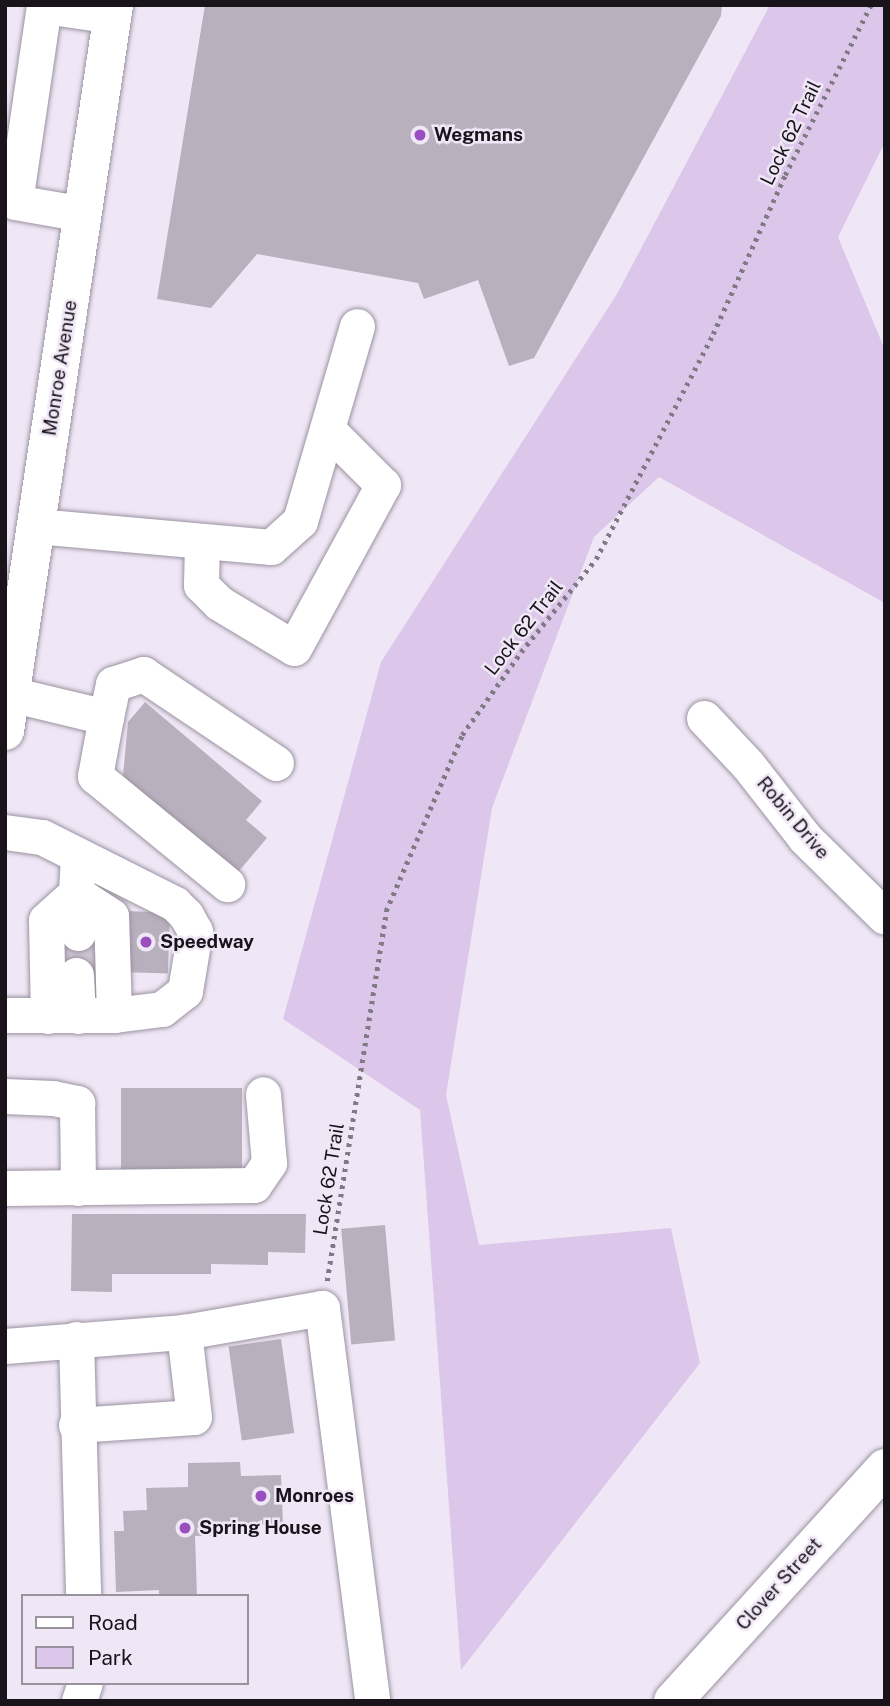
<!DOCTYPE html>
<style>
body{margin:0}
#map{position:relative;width:890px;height:1706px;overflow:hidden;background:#f0e7f6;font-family:"Public Sans",sans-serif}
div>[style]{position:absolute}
.green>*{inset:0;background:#dcc6ea}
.building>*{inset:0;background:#b9b0be;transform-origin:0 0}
.minor-tunnel>*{height:35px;margin-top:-17.5px;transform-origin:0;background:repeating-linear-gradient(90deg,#d0c7d5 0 35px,transparent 0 53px)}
.path>*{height:4.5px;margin-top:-2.25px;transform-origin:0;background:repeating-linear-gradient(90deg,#807a84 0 3.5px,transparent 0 8.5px)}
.roads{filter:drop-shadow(0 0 2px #9b93a1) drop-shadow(0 0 2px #9b93a1)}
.minor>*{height:35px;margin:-17.5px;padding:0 17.5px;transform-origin:17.5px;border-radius:17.5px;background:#fff}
.major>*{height:38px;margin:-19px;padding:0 19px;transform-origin:19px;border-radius:19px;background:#fff}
.dots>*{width:19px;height:19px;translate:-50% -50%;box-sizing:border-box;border:4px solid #f0e7f6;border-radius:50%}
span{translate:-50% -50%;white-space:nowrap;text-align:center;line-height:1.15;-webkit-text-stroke:5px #f0e7f6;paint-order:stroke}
.street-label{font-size:19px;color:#18141a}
.poi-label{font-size:19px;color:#18141a;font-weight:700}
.left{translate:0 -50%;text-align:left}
.frame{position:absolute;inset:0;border:7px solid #18141a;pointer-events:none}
.legend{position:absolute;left:21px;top:1594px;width:228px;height:91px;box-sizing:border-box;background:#f0e7f6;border:2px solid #9a939e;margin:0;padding:9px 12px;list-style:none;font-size:21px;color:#18141a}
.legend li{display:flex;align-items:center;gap:14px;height:35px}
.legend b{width:35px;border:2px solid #9a939e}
</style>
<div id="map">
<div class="green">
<i style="clip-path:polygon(770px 5px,885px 5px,885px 142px,838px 237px,885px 350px,885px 603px,659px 477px,594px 537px,492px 808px,446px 1095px,479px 1245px,671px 1228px,700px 1363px,461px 1670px,420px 1110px,283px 1019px,381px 662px,617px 294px)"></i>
</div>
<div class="building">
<i style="clip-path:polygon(205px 5px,722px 5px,721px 16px,534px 358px,509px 366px,478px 280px,424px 299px,418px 283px,257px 254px,211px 308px,157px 299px)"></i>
<i style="clip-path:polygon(145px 702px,262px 801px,246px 820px,267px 838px,238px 872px,123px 776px,128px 722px)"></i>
<i style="left:124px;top:911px;width:46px;height:61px;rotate:2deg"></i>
<i style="left:53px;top:933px;width:54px;height:42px;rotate:1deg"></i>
<i style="left:121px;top:1088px;width:121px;height:85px"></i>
<i style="clip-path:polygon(72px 1214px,306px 1214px,305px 1253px,268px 1252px,268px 1265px,211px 1264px,211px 1274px,112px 1274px,112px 1292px,71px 1291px)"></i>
<i style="left:385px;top:1225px;width:116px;height:44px;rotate:85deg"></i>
<i style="left:281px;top:1339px;width:95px;height:53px;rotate:82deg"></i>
<i style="clip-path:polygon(240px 1462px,241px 1476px,281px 1475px,283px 1524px,247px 1525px,247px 1535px,195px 1536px,197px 1596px,159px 1596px,159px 1590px,116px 1592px,114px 1531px,124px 1531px,123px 1511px,147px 1510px,146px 1488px,188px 1487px,188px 1463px)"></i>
</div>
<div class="minor-tunnel">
<i style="left:76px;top:975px;width:42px;rotate:-87.3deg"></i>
</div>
<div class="path">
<i style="left:327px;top:1281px;width:375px;rotate:-80.9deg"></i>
<i style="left:386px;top:911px;width:192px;rotate:-66.6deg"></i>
<i style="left:462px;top:735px;width:102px;rotate:-54.6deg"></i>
<i style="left:521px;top:652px;width:119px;rotate:-51.1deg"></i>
<i style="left:596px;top:559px;width:254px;rotate:-62.5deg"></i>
<i style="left:713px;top:334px;width:175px;rotate:-65.6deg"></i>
<i style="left:785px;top:175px;width:191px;rotate:-63.2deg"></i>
</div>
<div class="roads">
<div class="minor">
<i style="left:83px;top:214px;width:69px;rotate:-170deg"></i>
<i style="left:15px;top:202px;width:198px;rotate:-81.6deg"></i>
<i style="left:44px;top:6px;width:70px;rotate:8.2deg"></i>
<i style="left:36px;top:526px;width:236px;rotate:5.1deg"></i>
<i style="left:271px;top:547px;width:39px;rotate:-42deg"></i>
<i style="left:300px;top:521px;width:203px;rotate:-73.7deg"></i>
<i style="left:202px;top:543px;width:42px;rotate:91.4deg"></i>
<i style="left:201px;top:585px;width:25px;rotate:45deg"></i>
<i style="left:219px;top:603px;width:87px;rotate:31deg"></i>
<i style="left:294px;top:648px;width:186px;rotate:-61.4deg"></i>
<i style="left:383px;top:485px;width:79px;rotate:-135deg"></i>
<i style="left:10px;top:694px;width:99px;rotate:13.5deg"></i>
<i style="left:106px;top:717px;width:60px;rotate:100.6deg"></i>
<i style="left:95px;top:776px;width:171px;rotate:39.3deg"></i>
<i style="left:106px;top:717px;width:34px;rotate:-78deg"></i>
<i style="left:113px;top:684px;width:32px;rotate:-18deg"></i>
<i style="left:143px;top:674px;width:160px;rotate:33.8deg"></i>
<i style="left:704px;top:718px;width:64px;rotate:46.9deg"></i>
<i style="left:748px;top:765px;width:93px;rotate:52deg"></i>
<i style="left:805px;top:838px;width:112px;rotate:44.6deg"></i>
<i style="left:5px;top:832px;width:37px;rotate:8deg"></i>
<i style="left:42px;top:837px;width:149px;rotate:26.7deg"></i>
<i style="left:175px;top:904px;width:16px;rotate:45deg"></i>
<i style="left:186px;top:915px;width:18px;rotate:61deg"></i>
<i style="left:195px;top:931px;width:61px;rotate:99.5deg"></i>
<i style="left:185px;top:991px;width:29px;rotate:142deg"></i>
<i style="left:162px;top:1009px;width:48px;rotate:172.9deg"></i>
<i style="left:76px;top:975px;width:41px;rotate:87.2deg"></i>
<i style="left:5px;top:1015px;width:109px"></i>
<i style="left:114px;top:1015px;width:99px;rotate:-91.7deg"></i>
<i style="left:111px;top:916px;width:42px;rotate:-146.7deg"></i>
<i style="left:76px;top:893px;width:36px;rotate:-87deg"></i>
<i style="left:48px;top:1016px;width:96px;rotate:-91.2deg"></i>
<i style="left:46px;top:920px;width:40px;rotate:-42deg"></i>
<i style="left:76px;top:893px;width:40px;rotate:87.1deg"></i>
<i style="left:5px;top:1096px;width:48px;rotate:2.4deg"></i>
<i style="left:53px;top:1098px;width:25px;rotate:12deg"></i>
<i style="left:77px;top:1103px;width:85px;rotate:89.3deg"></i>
<i style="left:5px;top:1188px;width:249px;rotate:-0.7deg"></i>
<i style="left:254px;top:1185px;width:27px;rotate:-56deg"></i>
<i style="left:269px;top:1163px;width:69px;rotate:-95deg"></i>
<i style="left:76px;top:1339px;width:257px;rotate:88.4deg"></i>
<i style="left:5px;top:1346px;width:180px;rotate:-4.5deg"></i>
<i style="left:184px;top:1332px;width:140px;rotate:-9.9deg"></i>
<i style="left:322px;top:1308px;width:396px;rotate:82.7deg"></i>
<i style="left:76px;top:1425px;width:118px;rotate:-3.9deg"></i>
<i style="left:194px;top:1417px;width:86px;rotate:-96.7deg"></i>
<i style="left:79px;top:1701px;width:19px;rotate:-72deg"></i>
</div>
<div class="major">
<i style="left:5px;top:731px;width:734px;rotate:-81.46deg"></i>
<i style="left:673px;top:1701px;width:315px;rotate:-47.7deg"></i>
</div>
</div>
<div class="dots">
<i style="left:420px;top:135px;background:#9a4fc1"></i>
<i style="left:146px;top:942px;background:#9a4fc1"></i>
<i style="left:261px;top:1496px;background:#9a4fc1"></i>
<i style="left:185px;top:1528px;background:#9a4fc1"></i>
</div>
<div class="street-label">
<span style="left:791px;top:133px;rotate:-64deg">Lock 62 Trail</span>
<span style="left:60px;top:368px;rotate:-81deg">Monroe Avenue</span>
<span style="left:524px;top:628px;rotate:-52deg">Lock 62 Trail</span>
<span style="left:793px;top:818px;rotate:50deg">Robin Drive</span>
<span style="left:329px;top:1179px;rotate:-81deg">Lock 62 Trail</span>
<span style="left:779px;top:1584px;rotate:-48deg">Clover Street</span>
</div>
<div class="poi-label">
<span class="left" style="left:434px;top:135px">Wegmans</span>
<span class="left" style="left:160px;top:942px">Speedway</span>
<span class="left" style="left:275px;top:1496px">Monroes</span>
<span class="left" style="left:199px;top:1528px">Spring House</span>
</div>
<div class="frame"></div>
<ul class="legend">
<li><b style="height:9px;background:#fff"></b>Road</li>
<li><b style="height:19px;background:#dcc6ea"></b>Park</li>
</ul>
</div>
